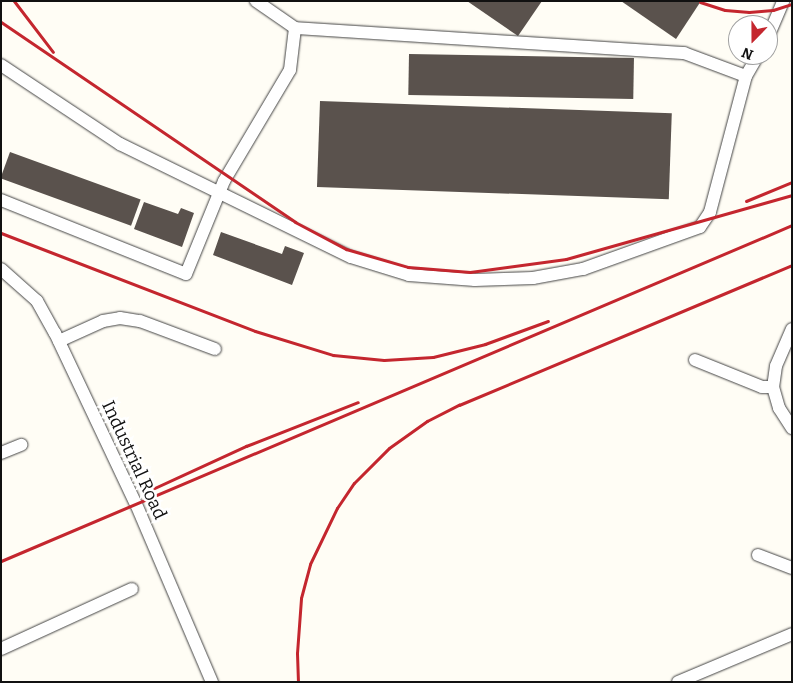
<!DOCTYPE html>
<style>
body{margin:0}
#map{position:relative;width:793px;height:683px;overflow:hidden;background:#fffdf5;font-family:Bitter,serif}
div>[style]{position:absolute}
.building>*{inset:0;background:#5a524d;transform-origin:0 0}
.roads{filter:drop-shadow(0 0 1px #444) drop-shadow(0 0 1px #444)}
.minor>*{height:12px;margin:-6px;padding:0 6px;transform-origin:6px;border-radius:6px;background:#fff}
.rail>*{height:3px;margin:-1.5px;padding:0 1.5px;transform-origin:1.5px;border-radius:1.5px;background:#c4262e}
span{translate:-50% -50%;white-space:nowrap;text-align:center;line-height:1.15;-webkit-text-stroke:5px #fff;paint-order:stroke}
.street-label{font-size:18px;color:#111}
.frame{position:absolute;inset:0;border:2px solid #111;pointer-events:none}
.north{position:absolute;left:728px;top:15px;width:50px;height:50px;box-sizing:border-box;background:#fff;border:1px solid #a0a0a0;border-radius:50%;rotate:202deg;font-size:14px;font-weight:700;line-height:20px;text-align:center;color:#111}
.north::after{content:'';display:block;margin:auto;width:18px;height:22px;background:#c4262e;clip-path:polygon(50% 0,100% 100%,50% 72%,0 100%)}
</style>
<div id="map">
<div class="building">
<i style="clip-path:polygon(467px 1px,542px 1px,518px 36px)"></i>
<i style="clip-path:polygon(621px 1px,701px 1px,676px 39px)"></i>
<i style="left:409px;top:54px;width:225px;height:41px;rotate:1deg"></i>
<i style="left:320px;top:101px;width:352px;height:86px;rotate:2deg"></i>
<i style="left:10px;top:152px;width:139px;height:28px;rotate:20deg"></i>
<i style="clip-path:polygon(144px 202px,178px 214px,181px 208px,194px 213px,182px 247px,134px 229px)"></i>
<i style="clip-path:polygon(221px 232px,282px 254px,285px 246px,304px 253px,292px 285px,213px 255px)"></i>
</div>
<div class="roads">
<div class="minor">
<i style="left:256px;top:1px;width:47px;rotate:34.7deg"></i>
<i style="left:295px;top:28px;width:390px;rotate:3.7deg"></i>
<i style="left:684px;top:53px;width:66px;rotate:20.4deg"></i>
<i style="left:768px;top:37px;width:39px;rotate:-67deg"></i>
<i style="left:1px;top:65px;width:143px;rotate:33.6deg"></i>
<i style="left:120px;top:144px;width:257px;rotate:26.1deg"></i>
<i style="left:351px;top:257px;width:61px;rotate:17.2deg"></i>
<i style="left:409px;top:275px;width:66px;rotate:4.3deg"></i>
<i style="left:475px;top:280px;width:58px;rotate:-2deg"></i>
<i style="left:533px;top:278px;width:51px;rotate:-10.2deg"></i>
<i style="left:583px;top:269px;width:124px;rotate:-19.7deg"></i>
<i style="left:700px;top:227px;width:18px;rotate:-56deg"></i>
<i style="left:710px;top:212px;width:141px;rotate:-75.2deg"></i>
<i style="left:746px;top:76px;width:24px;rotate:-60deg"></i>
<i style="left:1px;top:200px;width:199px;rotate:21.8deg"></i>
<i style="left:186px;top:274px;width:100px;rotate:-67.8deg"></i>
<i style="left:224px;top:181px;width:129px;rotate:-59.3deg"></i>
<i style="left:290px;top:70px;width:42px;rotate:-83.2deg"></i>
<i style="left:1px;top:269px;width:48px;rotate:41.6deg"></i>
<i style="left:37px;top:301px;width:37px;rotate:61deg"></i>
<i style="left:55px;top:333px;width:189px;rotate:64.7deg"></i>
<i style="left:136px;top:504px;width:194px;rotate:66.9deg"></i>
<i style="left:792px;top:329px;width:40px;rotate:113.4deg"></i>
<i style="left:776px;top:366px;width:21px;rotate:98deg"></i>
<i style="left:773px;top:387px;width:22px;rotate:74deg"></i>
<i style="left:779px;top:408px;width:24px;rotate:57deg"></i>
<i style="left:59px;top:341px;width:48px;rotate:-24.4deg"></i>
<i style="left:103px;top:321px;width:17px;rotate:-10deg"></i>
<i style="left:120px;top:318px;width:20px;rotate:9deg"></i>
<i style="left:140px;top:321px;width:80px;rotate:20.5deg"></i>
<i style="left:695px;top:360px;width:72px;rotate:21.9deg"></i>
<i style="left:762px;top:387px;width:11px"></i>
<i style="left:1px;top:453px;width:22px;rotate:-22deg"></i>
<i style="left:758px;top:555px;width:36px;rotate:21deg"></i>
<i style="left:1px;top:649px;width:144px;rotate:-24.6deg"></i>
<i style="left:678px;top:682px;width:124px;rotate:-22.8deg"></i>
</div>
</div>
<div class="rail">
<i style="left:14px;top:1px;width:64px;rotate:52.6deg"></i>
<i style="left:700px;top:2px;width:26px;rotate:18deg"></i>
<i style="left:725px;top:10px;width:24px;rotate:5deg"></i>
<i style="left:749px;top:12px;width:24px;rotate:-5deg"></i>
<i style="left:773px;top:10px;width:20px;rotate:-18deg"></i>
<i style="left:1px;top:22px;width:356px;rotate:34.2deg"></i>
<i style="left:295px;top:222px;width:58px;rotate:27.9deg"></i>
<i style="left:346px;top:249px;width:65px;rotate:16.2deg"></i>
<i style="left:408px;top:267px;width:62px;rotate:4.6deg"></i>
<i style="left:470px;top:272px;width:97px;rotate:-7.7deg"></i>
<i style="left:566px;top:259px;width:235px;rotate:-15.8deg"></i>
<i style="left:746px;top:201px;width:50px;rotate:-22.4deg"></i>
<i style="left:1px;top:233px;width:272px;rotate:21.1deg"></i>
<i style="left:255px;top:331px;width:82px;rotate:17.1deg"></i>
<i style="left:333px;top:355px;width:51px;rotate:5.6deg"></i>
<i style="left:384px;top:360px;width:49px;rotate:-3.5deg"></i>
<i style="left:433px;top:357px;width:54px;rotate:-14deg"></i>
<i style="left:485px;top:344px;width:67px;rotate:-20.1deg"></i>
<i style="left:148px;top:491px;width:108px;rotate:-24.7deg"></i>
<i style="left:246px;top:446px;width:120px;rotate:-21.4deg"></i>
<i style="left:1px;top:561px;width:859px;rotate:-23.01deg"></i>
<i style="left:298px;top:682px;width:29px;rotate:-92deg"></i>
<i style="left:297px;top:653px;width:55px;rotate:-85.8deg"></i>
<i style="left:301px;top:598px;width:35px;rotate:-75deg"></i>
<i style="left:310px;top:564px;width:62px;rotate:-64.3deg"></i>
<i style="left:337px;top:508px;width:30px;rotate:-56deg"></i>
<i style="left:354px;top:483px;width:49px;rotate:-45deg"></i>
<i style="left:389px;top:448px;width:47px;rotate:-35.4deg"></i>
<i style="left:427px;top:421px;width:36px;rotate:-27deg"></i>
<i style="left:459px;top:405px;width:361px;rotate:-22.8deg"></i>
</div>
<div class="street-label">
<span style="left:134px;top:460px;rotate:65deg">Industrial Road</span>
</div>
<div class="frame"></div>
<div class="north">N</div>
</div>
